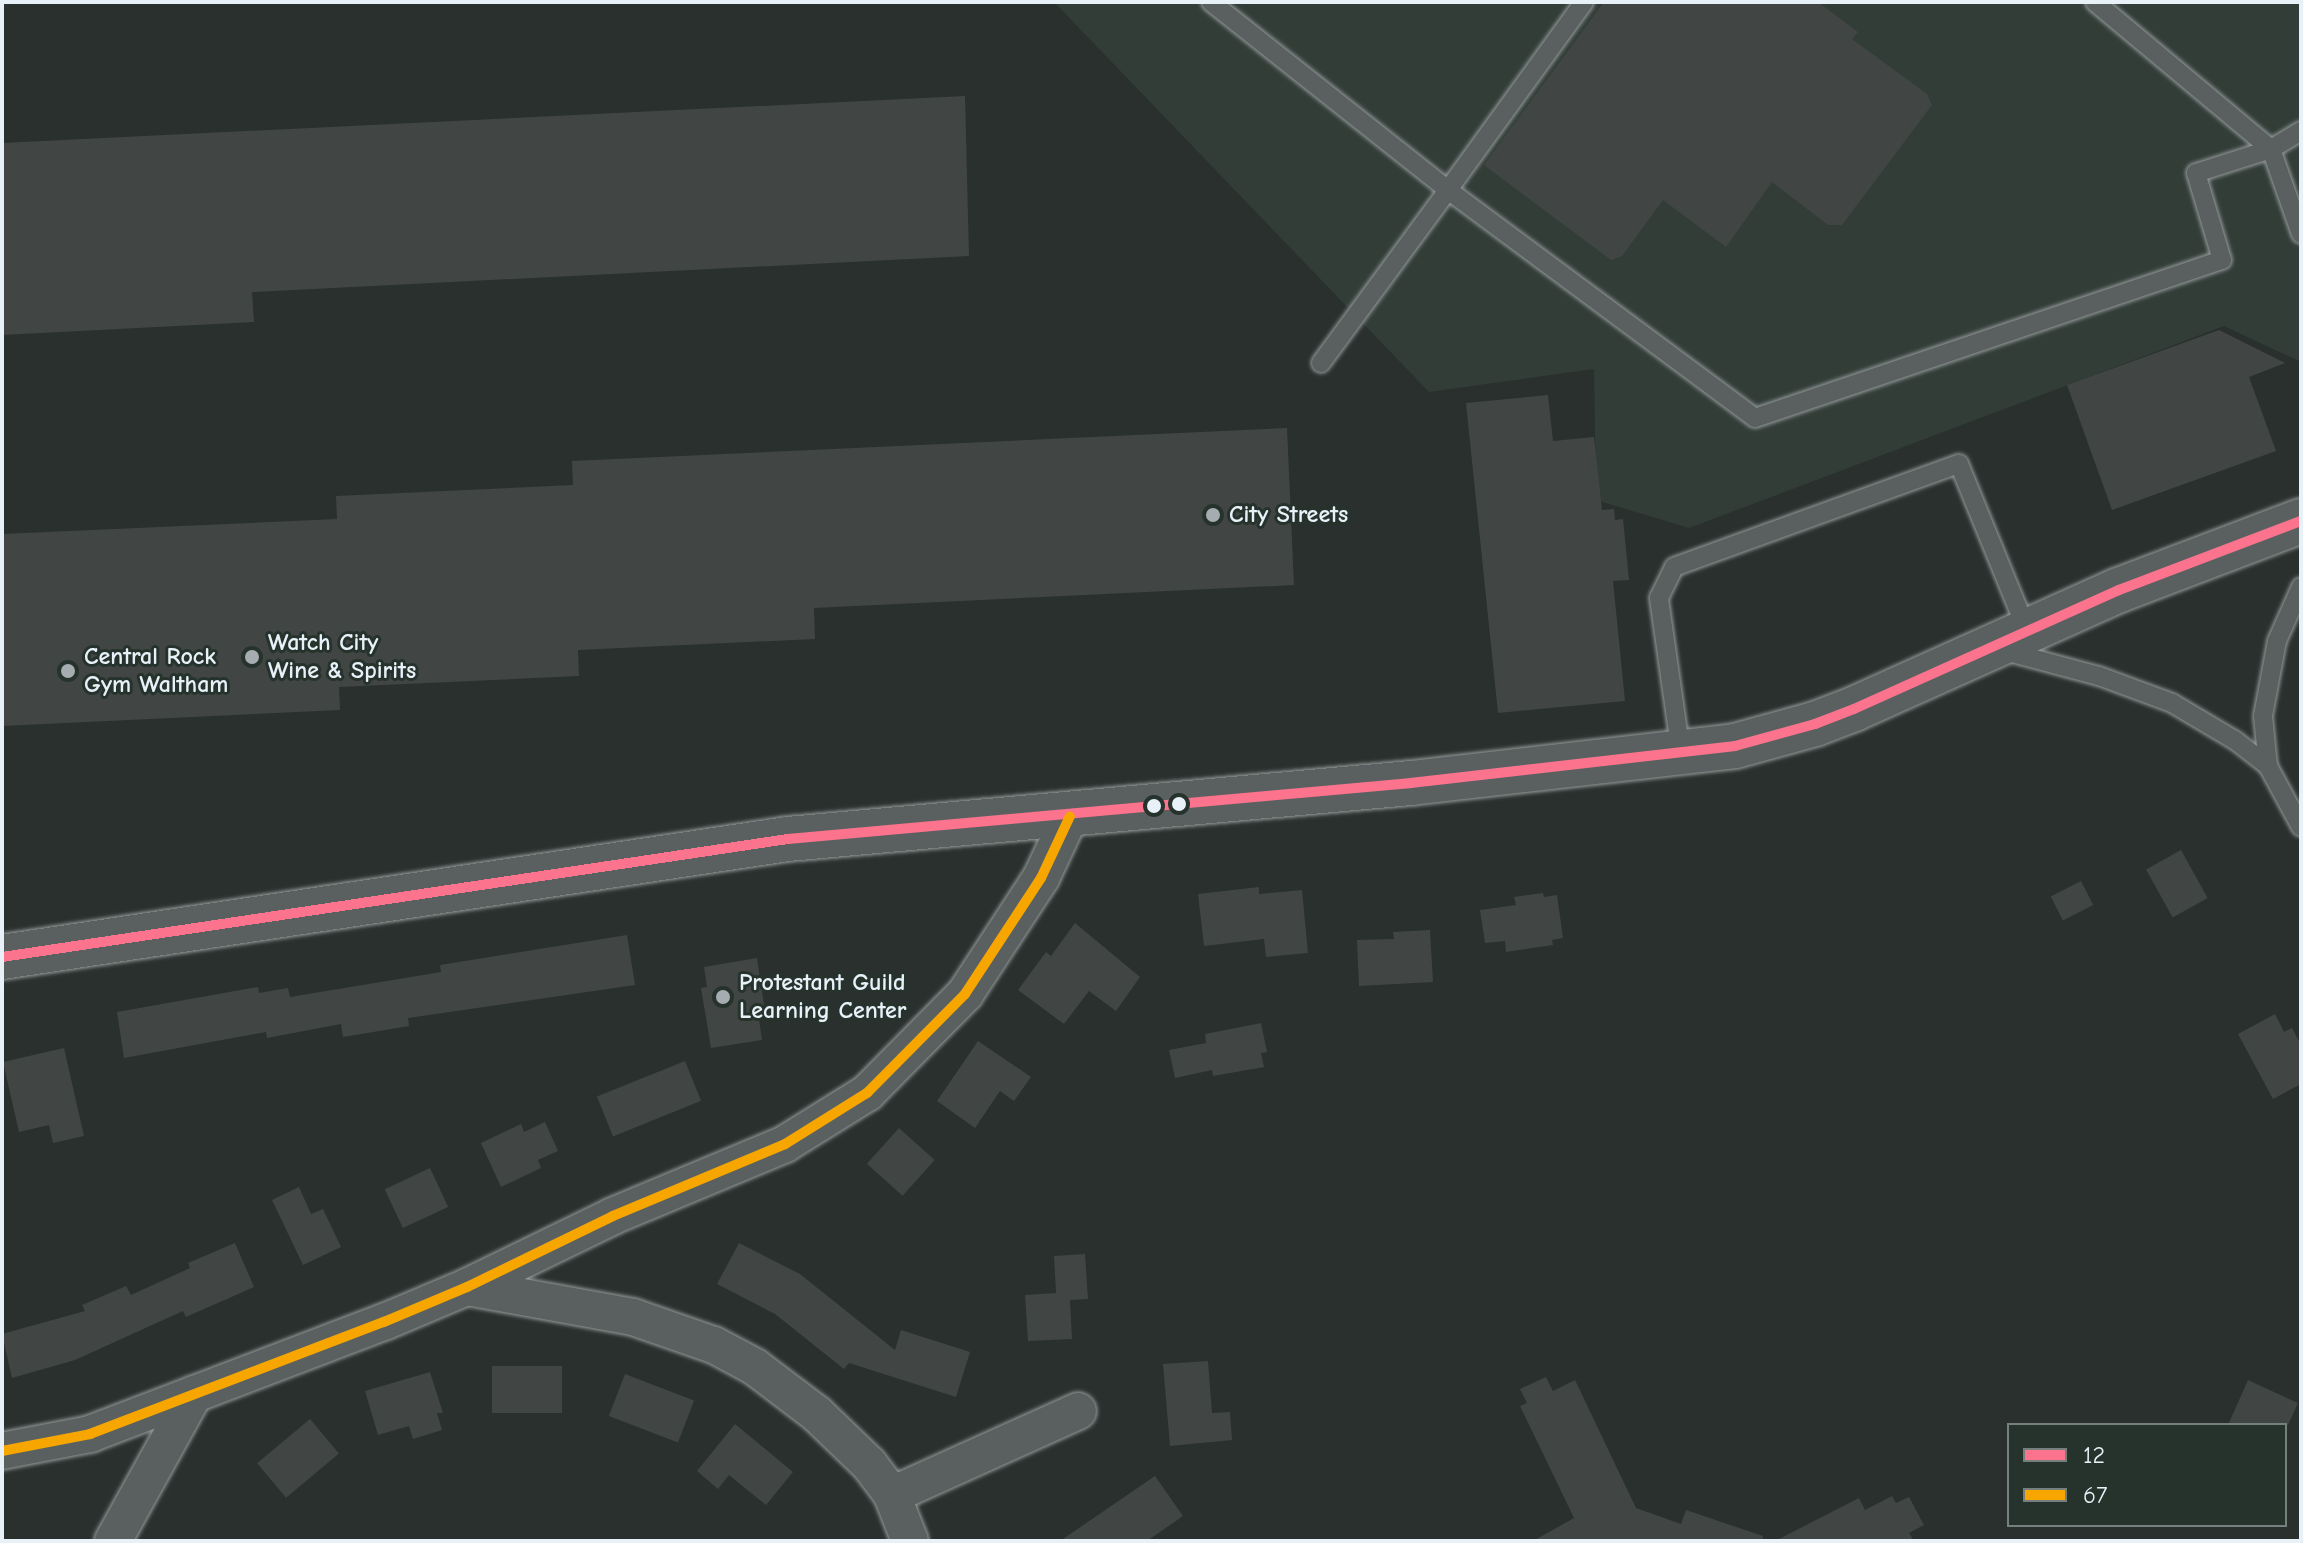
<!DOCTYPE html>
<style>
body{margin:0}
#map{position:relative;width:2303px;height:1543px;overflow:hidden;background:#29302d;font-family:"Comic Neue",sans-serif}
div>[style]{position:absolute}
.built>*{inset:0;background:#323d38}
.building>*{inset:0;background:#414644;transform-origin:0 0}
.roads{filter:drop-shadow(0 0 2px #959a9a) drop-shadow(0 0 2px #959a9a)}
.service>*{height:18px;margin:-9px;padding:0 9px;transform-origin:9px;border-radius:9px;background:#5a6060}
.minor>*{height:36px;margin:-18px;padding:0 18px;transform-origin:18px;border-radius:18px;background:#5a6060}
.primary>*{height:44px;margin:-22px;padding:0 22px;transform-origin:22px;border-radius:22px;background:#5a6060}
.bus-1>*{height:10px;margin:-5px;padding:0 5px;transform-origin:5px;border-radius:5px;background:#fc738d}
.bus-2>*{height:10px;margin:-5px;padding:0 5px;transform-origin:5px;border-radius:5px;background:#f7a600}
.dots>*{width:22px;height:22px;translate:-50% -50%;box-sizing:border-box;border:4px solid #26332d;border-radius:50%}
span{translate:-50% -50%;white-space:nowrap;text-align:center;line-height:1.15;-webkit-text-stroke:6px #26332d;paint-order:stroke}
.poi-label{font-size:24px;color:#e8f1f8;font-weight:700}
.left{translate:0 -50%;text-align:left}
.frame{position:absolute;inset:0;border:4px solid #e8f1f8;pointer-events:none}
.legend{position:absolute;left:2007px;top:1423px;width:280px;height:104px;box-sizing:border-box;background:#26332d;border:2px solid #747f7e;margin:0;padding:10px 14px;list-style:none;font-size:24px;color:#e8f1f8}
.legend li{display:flex;align-items:center;gap:16px;height:40px}
.legend b{width:40px;border:2px solid #747f7e}
</style>
<div id="map">
<div class="built">
<i style="clip-path:polygon(1054px 2px,2301px 2px,2301px 362px,2224px 326px,1689px 528px,1596px 500px,1594px 369px,1429px 392px)"></i>
</div>
<div class="building">
<i style="clip-path:polygon(1604px 2px,1818px 2px,1858px 32px,1852px 39px,1927px 94px,1932px 105px,1842px 225px,1828px 225px,1772px 182px,1726px 247px,1663px 200px,1622px 256px,1611px 260px,1484px 165px)"></i>
<i style="clip-path:polygon(965px 96px,969px 256px,252px 292px,254px 322px,2px 335px,2px 143px)"></i>
<i style="clip-path:polygon(2219px 330px,2285px 363px,2249px 377px,2276px 451px,2112px 510px,2067px 385px)"></i>
<i style="clip-path:polygon(1548px 395px,1553px 441px,1594px 437px,1602px 510px,1614px 509px,1615px 520px,1623px 519px,1629px 580px,1613px 581px,1625px 701px,1498px 713px,1466px 403px)"></i>
<i style="clip-path:polygon(1287px 428px,1294px 585px,814px 608px,815px 639px,578px 650px,579px 676px,339px 687px,340px 710px,2px 726px,2px 534px,337px 519px,336px 496px,573px 485px,572px 461px)"></i>
<i style="left:2181px;top:850px;width:55px;height:40px;rotate:61deg"></i>
<i style="left:2081px;top:881px;width:27px;height:34px;rotate:63deg"></i>
<i style="clip-path:polygon(1259px 887px,1259px 894px,1302px 890px,1308px 953px,1266px 957px,1264px 939px,1204px 946px,1198px 894px)"></i>
<i style="clip-path:polygon(1543px 893px,1544px 897px,1557px 895px,1563px 938px,1552px 940px,1553px 945px,1506px 952px,1505px 941px,1485px 943px,1480px 910px,1516px 905px,1514px 897px)"></i>
<i style="clip-path:polygon(1075px 923px,1140px 977px,1116px 1011px,1089px 991px,1064px 1024px,1018px 990px,1046px 952px,1051px 956px)"></i>
<i style="clip-path:polygon(1430px 930px,1433px 982px,1359px 986px,1357px 940px,1394px 939px,1393px 932px)"></i>
<i style="clip-path:polygon(627px 935px,635px 985px,408px 1018px,409px 1026px,343px 1037px,341px 1024px,267px 1038px,266px 1032px,124px 1058px,117px 1012px,258px 987px,259px 993px,288px 988px,290px 997px,441px 972px,440px 965px)"></i>
<i style="clip-path:polygon(757px 958px,766px 1018px,759px 1019px,762px 1040px,711px 1048px,701px 988px,707px 987px,704px 967px)"></i>
<i style="clip-path:polygon(2275px 1014px,2284px 1032px,2292px 1028px,2301px 1045px,2301px 1084px,2273px 1099px,2238px 1034px)"></i>
<i style="clip-path:polygon(1261px 1023px,1267px 1052px,1261px 1053px,1264px 1067px,1213px 1076px,1212px 1070px,1175px 1078px,1169px 1050px,1206px 1043px,1205px 1034px)"></i>
<i style="clip-path:polygon(978px 1041px,1031px 1077px,1014px 1101px,1000px 1091px,975px 1128px,937px 1101px)"></i>
<i style="clip-path:polygon(64px 1048px,84px 1136px,53px 1143px,49px 1125px,19px 1132px,3px 1062px)"></i>
<i style="left:685px;top:1061px;width:43px;height:95px;rotate:68deg"></i>
<i style="clip-path:polygon(545px 1122px,558px 1151px,538px 1160px,541px 1168px,501px 1187px,481px 1143px,521px 1124px,524px 1132px)"></i>
<i style="left:899px;top:1128px;width:48px;height:48px;rotate:42deg"></i>
<i style="left:430px;top:1168px;width:43px;height:50px;rotate:65deg"></i>
<i style="clip-path:polygon(299px 1187px,311px 1214px,323px 1209px,341px 1247px,303px 1265px,272px 1200px)"></i>
<i style="clip-path:polygon(235px 1243px,254px 1287px,186px 1317px,183px 1311px,75px 1360px,12px 1378px,2px 1334px,85px 1311px,82px 1305px,126px 1286px,131px 1295px,190px 1268px,188px 1263px)"></i>
<i style="clip-path:polygon(739px 1243px,800px 1274px,895px 1350px,901px 1330px,970px 1352px,956px 1397px,849px 1363px,844px 1369px,775px 1314px,717px 1284px)"></i>
<i style="clip-path:polygon(1085px 1254px,1088px 1299px,1070px 1300px,1072px 1339px,1028px 1341px,1025px 1295px,1056px 1293px,1054px 1256px)"></i>
<i style="clip-path:polygon(1208px 1361px,1212px 1413px,1230px 1412px,1232px 1440px,1170px 1446px,1163px 1364px)"></i>
<i style="left:492px;top:1366px;width:70px;height:47px"></i>
<i style="clip-path:polygon(430px 1372px,443px 1413px,437px 1413px,442px 1430px,413px 1439px,409px 1426px,378px 1435px,365px 1391px)"></i>
<i style="left:625px;top:1374px;width:74px;height:45px;rotate:21deg"></i>
<i style="clip-path:polygon(1546px 1377px,1553px 1391px,1575px 1380px,1636px 1508px,1681px 1524px,1686px 1510px,1763px 1536px,1762px 1541px,1533px 1541px,1574px 1518px,1520px 1406px,1527px 1403px,1520px 1389px)"></i>
<i style="clip-path:polygon(2248px 1380px,2298px 1403px,2288px 1425px,2228px 1425px)"></i>
<i style="left:310px;top:1419px;width:45px;height:69px;rotate:50deg"></i>
<i style="clip-path:polygon(735px 1424px,793px 1472px,766px 1505px,729px 1475px,718px 1489px,697px 1471px)"></i>
<i style="clip-path:polygon(1155px 1476px,1183px 1516px,1147px 1541px,1060px 1541px)"></i>
<i style="clip-path:polygon(1892px 1496px,1896px 1503px,1909px 1497px,1924px 1525px,1909px 1533px,1914px 1541px,1775px 1541px,1859px 1498px,1865px 1510px)"></i>
</div>
<div class="roads">
<div class="service">
<i style="left:1211px;top:2px;width:303px;rotate:38.4deg"></i>
<i style="left:1448px;top:190px;width:232px;rotate:-54.1deg"></i>
<i style="left:2095px;top:2px;width:229px;rotate:39.9deg"></i>
<i style="left:2271px;top:149px;width:90px;rotate:70.6deg"></i>
<i style="left:1321px;top:363px;width:215px;rotate:-53.7deg"></i>
<i style="left:1448px;top:190px;width:382px;rotate:36.6deg"></i>
<i style="left:1755px;top:418px;width:493px;rotate:-18.7deg"></i>
<i style="left:2222px;top:260px;width:91px;rotate:-106.6deg"></i>
<i style="left:2196px;top:173px;width:79px;rotate:-17.7deg"></i>
<i style="left:2271px;top:149px;width:35px;rotate:-31deg"></i>
<i style="left:2301px;top:587px;width:59px;rotate:114deg"></i>
<i style="left:2277px;top:641px;width:76px;rotate:100.6deg"></i>
<i style="left:2263px;top:716px;width:50px;rotate:84.3deg"></i>
<i style="left:2268px;top:766px;width:69px;rotate:61.6deg"></i>
<i style="left:2001px;top:650px;width:101px;rotate:14.9deg"></i>
<i style="left:2099px;top:676px;width:78px;rotate:20.3deg"></i>
<i style="left:2172px;top:703px;width:74px;rotate:30.7deg"></i>
<i style="left:2236px;top:741px;width:41px;rotate:38deg"></i>
<i style="left:1681px;top:753px;width:157px;rotate:-98.1deg"></i>
<i style="left:1659px;top:598px;width:34px;rotate:-64deg"></i>
<i style="left:1674px;top:567px;width:303px;rotate:-19.9deg"></i>
<i style="left:1959px;top:464px;width:180px;rotate:67.8deg"></i>
</div>
<div class="minor">
<i style="left:467px;top:1287px;width:169px;rotate:10.2deg"></i>
<i style="left:633px;top:1317px;width:86px;rotate:19.1deg"></i>
<i style="left:714px;top:1345px;width:47px;rotate:28.2deg"></i>
<i style="left:755px;top:1367px;width:78px;rotate:37.2deg"></i>
<i style="left:817px;top:1414px;width:72px;rotate:43.9deg"></i>
<i style="left:869px;top:1464px;width:39px;rotate:53deg"></i>
<i style="left:892px;top:1495px;width:49px;rotate:68.6deg"></i>
<i style="left:2px;top:1451px;width:90px;rotate:-10.9deg"></i>
<i style="left:90px;top:1434px;width:315px;rotate:-20.9deg"></i>
<i style="left:384px;top:1322px;width:90px;rotate:-22.9deg"></i>
<i style="left:467px;top:1287px;width:162px;rotate:-25.9deg"></i>
<i style="left:613px;top:1216px;width:186px;rotate:-22.7deg"></i>
<i style="left:785px;top:1144px;width:97px;rotate:-31.9deg"></i>
<i style="left:867px;top:1093px;width:139px;rotate:-45.3deg"></i>
<i style="left:965px;top:994px;width:139px;rotate:-56.8deg"></i>
<i style="left:1041px;top:878px;width:68px;rotate:-64.9deg"></i>
<i style="left:892px;top:1495px;width:204px;rotate:-24.3deg"></i>
<i style="left:113px;top:1541px;width:168px;rotate:-61.1deg"></i>
</div>
<div class="primary">
<i style="left:2px;top:957px;width:795px;rotate:-8.54deg"></i>
<i style="left:788px;top:839px;width:626px;rotate:-5.14deg"></i>
<i style="left:1411px;top:783px;width:326px;rotate:-6.5deg"></i>
<i style="left:1735px;top:746px;width:83px;rotate:-15.4deg"></i>
<i style="left:1815px;top:724px;width:42px;rotate:-21deg"></i>
<i style="left:1854px;top:709px;width:290px;rotate:-24.2deg"></i>
<i style="left:2119px;top:590px;width:195px;rotate:-20.8deg"></i>
</div>
</div>
<div class="bus-1">
<i style="left:2px;top:957px;width:795px;rotate:-8.54deg"></i>
<i style="left:788px;top:839px;width:626px;rotate:-5.14deg"></i>
<i style="left:1411px;top:783px;width:326px;rotate:-6.5deg"></i>
<i style="left:1735px;top:746px;width:83px;rotate:-15.4deg"></i>
<i style="left:1815px;top:724px;width:42px;rotate:-21deg"></i>
<i style="left:1854px;top:709px;width:290px;rotate:-24.2deg"></i>
<i style="left:2119px;top:590px;width:195px;rotate:-20.8deg"></i>
</div>
<div class="bus-2">
<i style="left:2px;top:1451px;width:90px;rotate:-10.9deg"></i>
<i style="left:90px;top:1434px;width:315px;rotate:-20.9deg"></i>
<i style="left:384px;top:1322px;width:90px;rotate:-22.9deg"></i>
<i style="left:467px;top:1287px;width:162px;rotate:-25.9deg"></i>
<i style="left:613px;top:1216px;width:186px;rotate:-22.7deg"></i>
<i style="left:785px;top:1144px;width:97px;rotate:-31.9deg"></i>
<i style="left:867px;top:1093px;width:139px;rotate:-45.3deg"></i>
<i style="left:965px;top:994px;width:139px;rotate:-56.8deg"></i>
<i style="left:1041px;top:878px;width:68px;rotate:-64.9deg"></i>
</div>
<div class="dots">
<i style="left:1213px;top:515px;background:#a5adb1"></i>
<i style="left:252px;top:657px;background:#a5adb1"></i>
<i style="left:68px;top:671px;background:#a5adb1"></i>
<i style="left:1179px;top:804px;background:#e8f1f8"></i>
<i style="left:1154px;top:806px;background:#e8f1f8"></i>
<i style="left:723px;top:997px;background:#a5adb1"></i>
</div>
<div class="poi-label">
<span class="left" style="left:1229px;top:515px">City Streets</span>
<span class="left" style="left:268px;top:657px">Watch City<br>Wine &amp; Spirits</span>
<span class="left" style="left:84px;top:671px">Central Rock<br>Gym Waltham</span>
<span class="left" style="left:739px;top:997px">Protestant Guild<br>Learning Center</span>
</div>
<div class="frame"></div>
<ul class="legend">
<li><b style="height:10px;background:#fc738d"></b>12</li>
<li><b style="height:10px;background:#f7a600"></b>67</li>
</ul>
</div>
